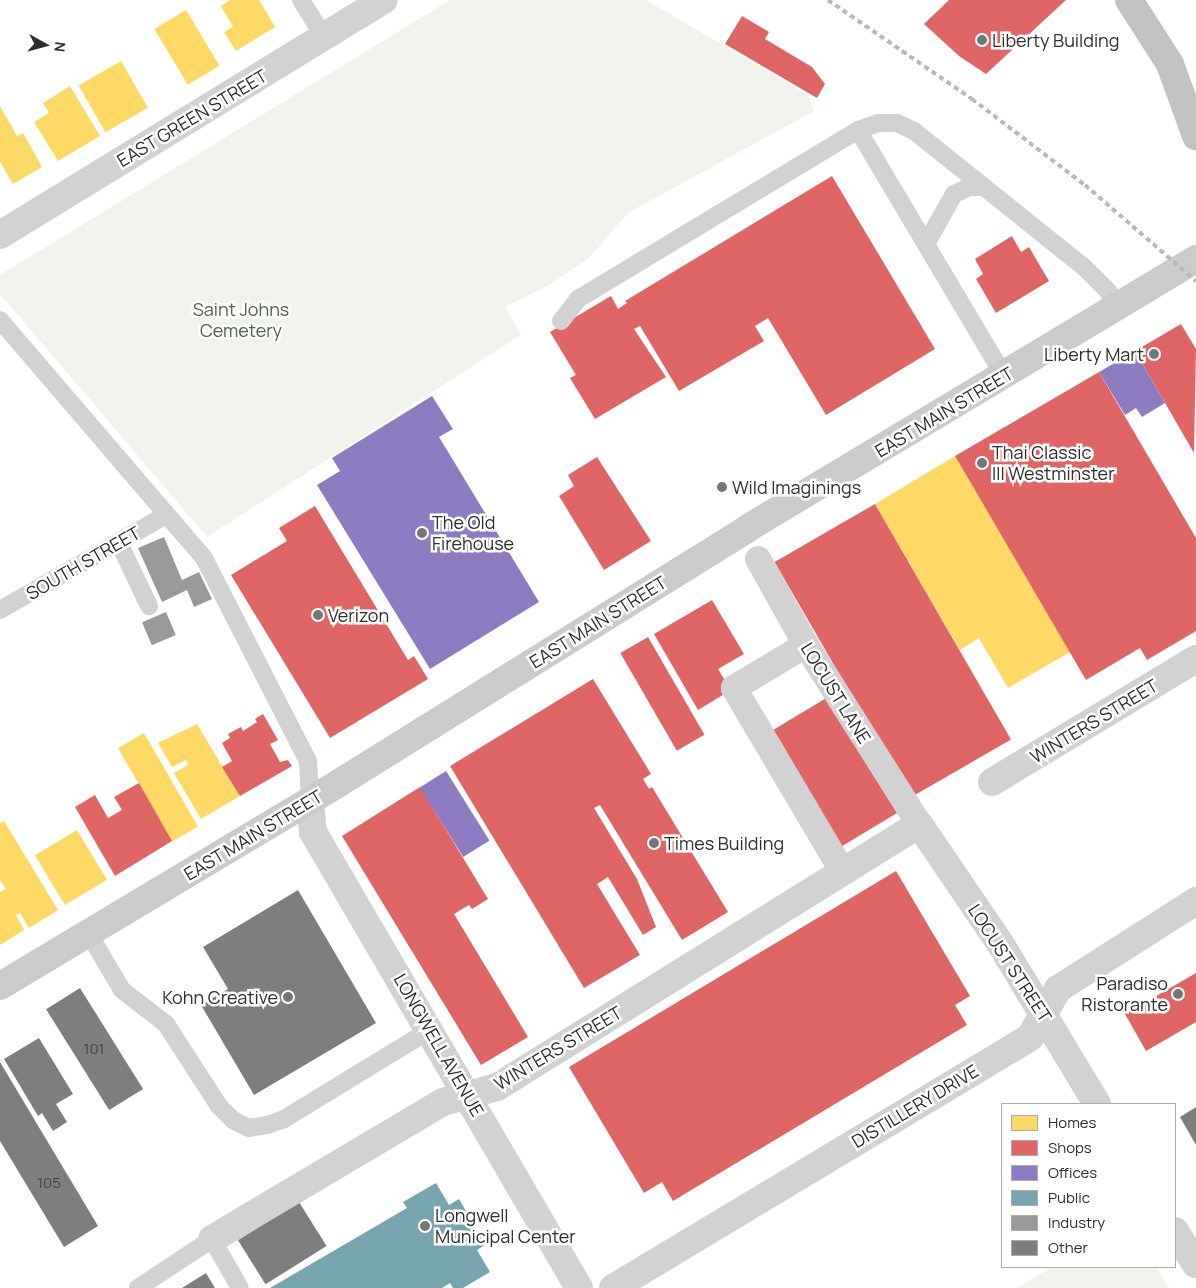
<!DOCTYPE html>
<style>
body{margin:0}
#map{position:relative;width:1196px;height:1288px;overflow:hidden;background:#fff;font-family:Manrope,sans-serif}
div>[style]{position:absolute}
.green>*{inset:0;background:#eff3ec}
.homes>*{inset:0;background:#ffd966;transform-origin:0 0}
.shops>*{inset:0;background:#e06666;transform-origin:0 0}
.offices>*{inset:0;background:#8e7cc3;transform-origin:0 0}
.public>*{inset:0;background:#76a5af}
.industry>*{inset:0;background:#999;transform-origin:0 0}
.building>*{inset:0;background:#7e7e7e;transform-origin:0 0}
.service>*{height:18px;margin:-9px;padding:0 9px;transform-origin:9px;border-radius:9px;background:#d2d2d2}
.pedestrian>*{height:26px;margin:-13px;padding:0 13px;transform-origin:13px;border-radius:13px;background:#d2d2d2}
.minor>*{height:28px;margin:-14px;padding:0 14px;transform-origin:14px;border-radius:14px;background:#d2d2d2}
.tertiary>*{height:28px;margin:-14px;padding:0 14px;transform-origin:14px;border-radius:14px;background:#d2d2d2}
.secondary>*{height:28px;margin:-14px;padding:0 14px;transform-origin:14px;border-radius:14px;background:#cbcbcb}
.trunk>*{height:28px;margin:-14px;padding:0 14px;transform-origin:14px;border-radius:14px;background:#c2c2c2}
.rail>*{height:4px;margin-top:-2px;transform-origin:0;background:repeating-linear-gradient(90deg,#b9b9b9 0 5px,transparent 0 9px)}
.dots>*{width:14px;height:14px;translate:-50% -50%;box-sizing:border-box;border:2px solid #fff;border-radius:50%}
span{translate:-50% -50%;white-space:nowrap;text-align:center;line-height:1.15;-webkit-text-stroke:5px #fff;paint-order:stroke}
.number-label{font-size:15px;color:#414141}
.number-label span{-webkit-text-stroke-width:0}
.poi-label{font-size:18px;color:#2d2d2d}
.left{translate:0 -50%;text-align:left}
.right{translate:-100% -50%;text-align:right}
.street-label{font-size:18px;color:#2d2d2d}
.park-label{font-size:18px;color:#4e6340}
.legend{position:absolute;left:1001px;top:1103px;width:175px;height:165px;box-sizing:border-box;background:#fff;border:1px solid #ababab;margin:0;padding:6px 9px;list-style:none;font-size:15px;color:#2d2d2d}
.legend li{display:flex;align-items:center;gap:10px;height:25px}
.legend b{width:25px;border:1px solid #ababab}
.north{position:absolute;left:20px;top:20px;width:50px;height:50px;-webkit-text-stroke:4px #fff;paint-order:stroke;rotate:97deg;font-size:14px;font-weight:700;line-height:20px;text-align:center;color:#2d2d2d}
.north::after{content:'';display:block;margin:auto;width:18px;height:22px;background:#2d2d2d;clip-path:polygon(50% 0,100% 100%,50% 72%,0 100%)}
</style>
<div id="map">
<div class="green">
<i style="clip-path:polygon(450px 0,646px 0,808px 95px,814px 111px,628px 213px,588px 259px,547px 286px,505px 307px,521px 335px,207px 537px,0 294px,0 275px)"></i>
<i style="clip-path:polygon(1051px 1267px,1156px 1267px,1169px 1288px,1017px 1288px)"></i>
</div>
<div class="homes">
<i style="clip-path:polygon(230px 0,259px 0,275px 27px,236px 51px,224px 32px,233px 27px,221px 6px)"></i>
<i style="left:186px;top:10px;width:65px;height:37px;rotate:59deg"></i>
<i style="left:121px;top:61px;width:54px;height:49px;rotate:60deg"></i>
<i style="clip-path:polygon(70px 86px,100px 136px,58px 161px,34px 122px,49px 113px,43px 103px)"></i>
<i style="clip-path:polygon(0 106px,17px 136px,23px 133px,42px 167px,13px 184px,0 162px)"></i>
<i style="clip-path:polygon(955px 456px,1070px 652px,1008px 688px,979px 638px,960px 650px,875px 504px)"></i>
<i style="clip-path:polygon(197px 724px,240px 796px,201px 819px,174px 773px,188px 765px,186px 760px,172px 767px,158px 743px)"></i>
<i style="left:144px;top:733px;width:108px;height:30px;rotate:60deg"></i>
<i style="clip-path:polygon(4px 821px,58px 910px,29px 928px,20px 913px,16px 915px,24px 930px,0 945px,0 892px,6px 889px,0 880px,0 823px)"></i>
<i style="left:77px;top:830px;width:58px;height:49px;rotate:59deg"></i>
</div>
<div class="shops">
<i style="clip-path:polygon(949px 0,1066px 0,986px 74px,959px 56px,924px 24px)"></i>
<i style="clip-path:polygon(742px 16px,769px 32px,765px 39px,812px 67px,825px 84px,817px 98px,725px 44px)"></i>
<i style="clip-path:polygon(832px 176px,935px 349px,826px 415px,768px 318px,755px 326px,764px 341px,679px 391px,640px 326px,634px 329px,666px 377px,595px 419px,570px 378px,576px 375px,550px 332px,611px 296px,618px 309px,627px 303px,625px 301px)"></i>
<i style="clip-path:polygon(1012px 236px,1021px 252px,1029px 247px,1049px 281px,996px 313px,976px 279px,983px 274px,975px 259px)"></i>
<i style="clip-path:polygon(1181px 324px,1196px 349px,1194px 453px,1135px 351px)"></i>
<i style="clip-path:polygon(1099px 372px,1196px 538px,1196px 631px,1147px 660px,1140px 648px,1086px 680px,955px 456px)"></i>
<i style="clip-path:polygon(597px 457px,651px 541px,604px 570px,559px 496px,574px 486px,568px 475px)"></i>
<i style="left:875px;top:504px;width:272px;height:116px;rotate:60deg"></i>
<i style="clip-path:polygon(315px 506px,408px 660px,414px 656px,428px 679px,330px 738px,231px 575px,287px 541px,279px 528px)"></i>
<i style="clip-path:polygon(712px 600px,744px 654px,718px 669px,731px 690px,698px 710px,654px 634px)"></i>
<i style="left:648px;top:637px;width:113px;height:32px;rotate:60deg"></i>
<i style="clip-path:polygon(593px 679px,651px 774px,643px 779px,649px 789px,652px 787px,728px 912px,682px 940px,600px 805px,594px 808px,637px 879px,656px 927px,643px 935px,608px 877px,597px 884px,640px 955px,584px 988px,450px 766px)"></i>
<i style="left:828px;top:697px;width:135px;height:67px;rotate:59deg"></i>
<i style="clip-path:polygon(263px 714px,278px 740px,270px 744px,280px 762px,288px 760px,292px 766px,240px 796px,222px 767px,232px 761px,222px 743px,230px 738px,228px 734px,241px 727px,243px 731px,257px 722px,255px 719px)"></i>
<i style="clip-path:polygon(139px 783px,172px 841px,115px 876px,75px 807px,95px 795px,108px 818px,122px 810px,114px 797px)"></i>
<i style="clip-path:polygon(420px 787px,488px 899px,472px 909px,469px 905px,454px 914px,528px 1037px,481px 1065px,342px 836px)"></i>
<i style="clip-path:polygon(896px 871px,970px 996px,955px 1005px,967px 1025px,673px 1201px,662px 1182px,644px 1193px,569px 1067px)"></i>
<i style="clip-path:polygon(1196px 973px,1196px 1022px,1146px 1051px,1125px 1014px)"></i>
</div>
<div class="offices">
<i style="clip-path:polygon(1135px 351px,1165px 403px,1142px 417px,1136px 408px,1125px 415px,1099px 372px)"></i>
<i style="clip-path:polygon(432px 396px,453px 429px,439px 437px,539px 602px,430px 669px,317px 485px,340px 471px,332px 458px)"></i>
<i style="left:446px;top:771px;width:82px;height:31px;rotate:58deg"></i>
</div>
<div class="public">
<i style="clip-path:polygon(436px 1183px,449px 1205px,459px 1199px,485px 1245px,477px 1250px,490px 1272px,463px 1288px,453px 1288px,450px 1283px,442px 1288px,270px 1288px,407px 1208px,403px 1202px)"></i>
</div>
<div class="industry">
<i style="clip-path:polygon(164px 537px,182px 580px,199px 572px,212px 599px,194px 607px,187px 590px,162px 602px,138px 548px)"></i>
<i style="left:166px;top:612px;width:25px;height:26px;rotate:67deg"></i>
</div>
<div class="building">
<i style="clip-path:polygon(298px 890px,376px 1023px,254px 1095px,201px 1005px,228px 989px,203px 947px)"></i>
<i style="left:80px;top:988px;width:119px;height:40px;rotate:58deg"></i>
<i style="clip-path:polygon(39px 1038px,73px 1094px,56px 1104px,67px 1122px,53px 1131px,42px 1113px,38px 1116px,4px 1059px)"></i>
<i style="clip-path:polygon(0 1062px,98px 1226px,64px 1247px,0 1141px)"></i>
<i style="clip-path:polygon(1196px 1107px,1196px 1145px,1180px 1117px)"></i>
<i style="left:299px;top:1202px;width:52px;height:72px;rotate:58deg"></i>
<i style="clip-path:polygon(206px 1273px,215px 1288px,182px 1288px)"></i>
</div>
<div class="service">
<i style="left:301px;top:0;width:44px;rotate:58.1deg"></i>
<i style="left:858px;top:130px;width:286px;rotate:59.3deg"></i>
<i style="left:926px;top:244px;width:57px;rotate:-60.8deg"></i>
<i style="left:954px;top:194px;width:17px;rotate:-24deg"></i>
<i style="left:970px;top:187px;width:14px"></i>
<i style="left:0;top:320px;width:313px;rotate:49.4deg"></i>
<i style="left:204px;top:558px;width:228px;rotate:62.9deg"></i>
<i style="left:308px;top:761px;width:39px;rotate:87deg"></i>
<i style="left:561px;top:321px;width:28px;rotate:-52deg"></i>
<i style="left:578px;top:299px;width:327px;rotate:-31.1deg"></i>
<i style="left:858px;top:130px;width:21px;rotate:-19deg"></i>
<i style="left:878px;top:123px;width:19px"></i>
<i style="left:897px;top:123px;width:19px;rotate:25deg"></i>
<i style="left:914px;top:131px;width:218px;rotate:38.7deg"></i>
<i style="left:1084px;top:267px;width:34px;rotate:45deg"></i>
<i style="left:1108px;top:291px;width:19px;rotate:55deg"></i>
<i style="left:119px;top:543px;width:70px;rotate:64.5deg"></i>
<i style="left:0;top:610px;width:191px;rotate:-29.8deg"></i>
<i style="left:89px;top:934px;width:65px;rotate:59.5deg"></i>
<i style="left:122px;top:990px;width:56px;rotate:37.7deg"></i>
<i style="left:166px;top:1024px;width:98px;rotate:57.1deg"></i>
<i style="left:219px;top:1106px;width:20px;rotate:45deg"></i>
<i style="left:233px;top:1120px;width:18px;rotate:27deg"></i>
<i style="left:249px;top:1128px;width:18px;rotate:-9deg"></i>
<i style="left:267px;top:1125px;width:18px;rotate:-19deg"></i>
<i style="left:284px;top:1119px;width:171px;rotate:-31.4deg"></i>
<i style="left:138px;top:1288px;width:89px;rotate:-33.5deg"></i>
<i style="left:212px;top:1239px;width:56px;rotate:60.3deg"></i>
</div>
<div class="pedestrian">
<i style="left:758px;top:559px;width:98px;rotate:60.8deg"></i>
<i style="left:806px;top:645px;width:212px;rotate:57.7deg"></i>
<i style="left:806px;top:645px;width:84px;rotate:149.2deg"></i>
<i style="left:734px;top:688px;width:214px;rotate:59.4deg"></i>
</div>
<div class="minor">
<i style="left:992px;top:782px;width:238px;rotate:-31.1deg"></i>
<i style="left:310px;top:800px;width:32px;rotate:85deg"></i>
<i style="left:313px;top:832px;width:528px;rotate:59.74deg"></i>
<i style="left:1175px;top:1231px;width:39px;rotate:58deg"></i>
<i style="left:212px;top:1239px;width:269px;rotate:-30.7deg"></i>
<i style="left:443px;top:1102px;width:56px;rotate:-15.5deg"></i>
<i style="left:497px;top:1087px;width:497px;rotate:-31.9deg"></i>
<i style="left:919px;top:824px;width:144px;rotate:55.8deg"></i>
<i style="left:1000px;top:943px;width:188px;rotate:58.9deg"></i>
<i style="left:613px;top:1288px;width:487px;rotate:-31deg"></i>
<i style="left:1030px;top:1037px;width:56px;rotate:-59.7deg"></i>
<i style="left:1058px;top:989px;width:164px;rotate:-32.5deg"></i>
</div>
<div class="tertiary">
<i style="left:0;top:235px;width:450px;rotate:-31.5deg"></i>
</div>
<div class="secondary">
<i style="left:0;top:986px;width:395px;rotate:-30.9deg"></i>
<i style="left:339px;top:783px;width:482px;rotate:-31.9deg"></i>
<i style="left:748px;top:528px;width:523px;rotate:-30.98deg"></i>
</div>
<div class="trunk">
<i style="left:1129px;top:0;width:76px;rotate:57.4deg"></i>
<i style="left:1170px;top:64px;width:77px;rotate:70.1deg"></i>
</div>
<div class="rail">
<i style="left:828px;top:0;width:175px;rotate:34.5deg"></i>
<i style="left:972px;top:99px;width:142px;rotate:37.3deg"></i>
<i style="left:1085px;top:185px;width:147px;rotate:40.9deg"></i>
</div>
<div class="dots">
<i style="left:982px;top:40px;background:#767676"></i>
<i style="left:1154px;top:354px;background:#767676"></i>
<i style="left:982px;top:463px;background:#767676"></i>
<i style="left:722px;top:487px;background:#767676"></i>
<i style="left:422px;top:533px;background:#767676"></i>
<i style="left:318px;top:615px;background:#767676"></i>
<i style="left:654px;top:843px;background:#767676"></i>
<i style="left:1178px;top:994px;background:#767676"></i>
<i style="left:288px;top:997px;background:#767676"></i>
<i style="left:425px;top:1226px;background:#767676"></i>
</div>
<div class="number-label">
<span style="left:94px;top:1049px">101</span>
<span style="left:49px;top:1183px">105</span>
</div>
<div class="poi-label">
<span class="left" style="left:992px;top:40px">Liberty Building</span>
<span class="right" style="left:1144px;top:354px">Liberty Mart</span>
<span class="left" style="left:992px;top:463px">Thai Classic<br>III Westminster</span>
<span class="left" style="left:732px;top:487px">Wild Imaginings</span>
<span class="left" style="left:432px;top:533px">The Old<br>Firehouse</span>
<span class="left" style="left:328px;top:615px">Verizon</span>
<span class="left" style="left:664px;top:843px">Times Building</span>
<span class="right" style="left:1168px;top:994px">Paradiso<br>Ristorante</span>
<span class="right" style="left:278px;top:997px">Kohn Creative</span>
<span class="left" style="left:435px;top:1226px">Longwell<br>Municipal Center</span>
</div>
<div class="street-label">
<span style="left:192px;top:118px;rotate:-31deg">EAST GREEN STREET</span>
<span style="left:944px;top:412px;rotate:-31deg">EAST MAIN STREET</span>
<span style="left:83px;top:563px;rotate:-30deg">SOUTH STREET</span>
<span style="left:598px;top:622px;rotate:-32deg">EAST MAIN STREET</span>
<span style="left:836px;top:693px;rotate:58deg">LOCUST LANE</span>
<span style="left:1094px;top:721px;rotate:-31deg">WINTERS STREET</span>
<span style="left:253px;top:835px;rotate:-31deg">EAST MAIN STREET</span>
<span style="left:1010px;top:963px;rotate:57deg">LOCUST STREET</span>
<span style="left:439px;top:1045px;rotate:60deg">LONGWELL AVENUE</span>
<span style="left:558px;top:1048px;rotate:-31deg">WINTERS STREET</span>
<span style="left:915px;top:1106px;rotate:-31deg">DISTILLERY DRIVE</span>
</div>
<div class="park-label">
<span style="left:241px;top:320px">Saint Johns<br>Cemetery</span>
</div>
<ul class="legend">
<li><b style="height:14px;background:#ffd966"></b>Homes</li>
<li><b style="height:14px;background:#e06666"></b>Shops</li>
<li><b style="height:14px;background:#8e7cc3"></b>Offices</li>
<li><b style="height:14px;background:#76a5af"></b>Public</li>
<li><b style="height:14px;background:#999"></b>Industry</li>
<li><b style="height:14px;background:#7e7e7e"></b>Other</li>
</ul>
<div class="north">N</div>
</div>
